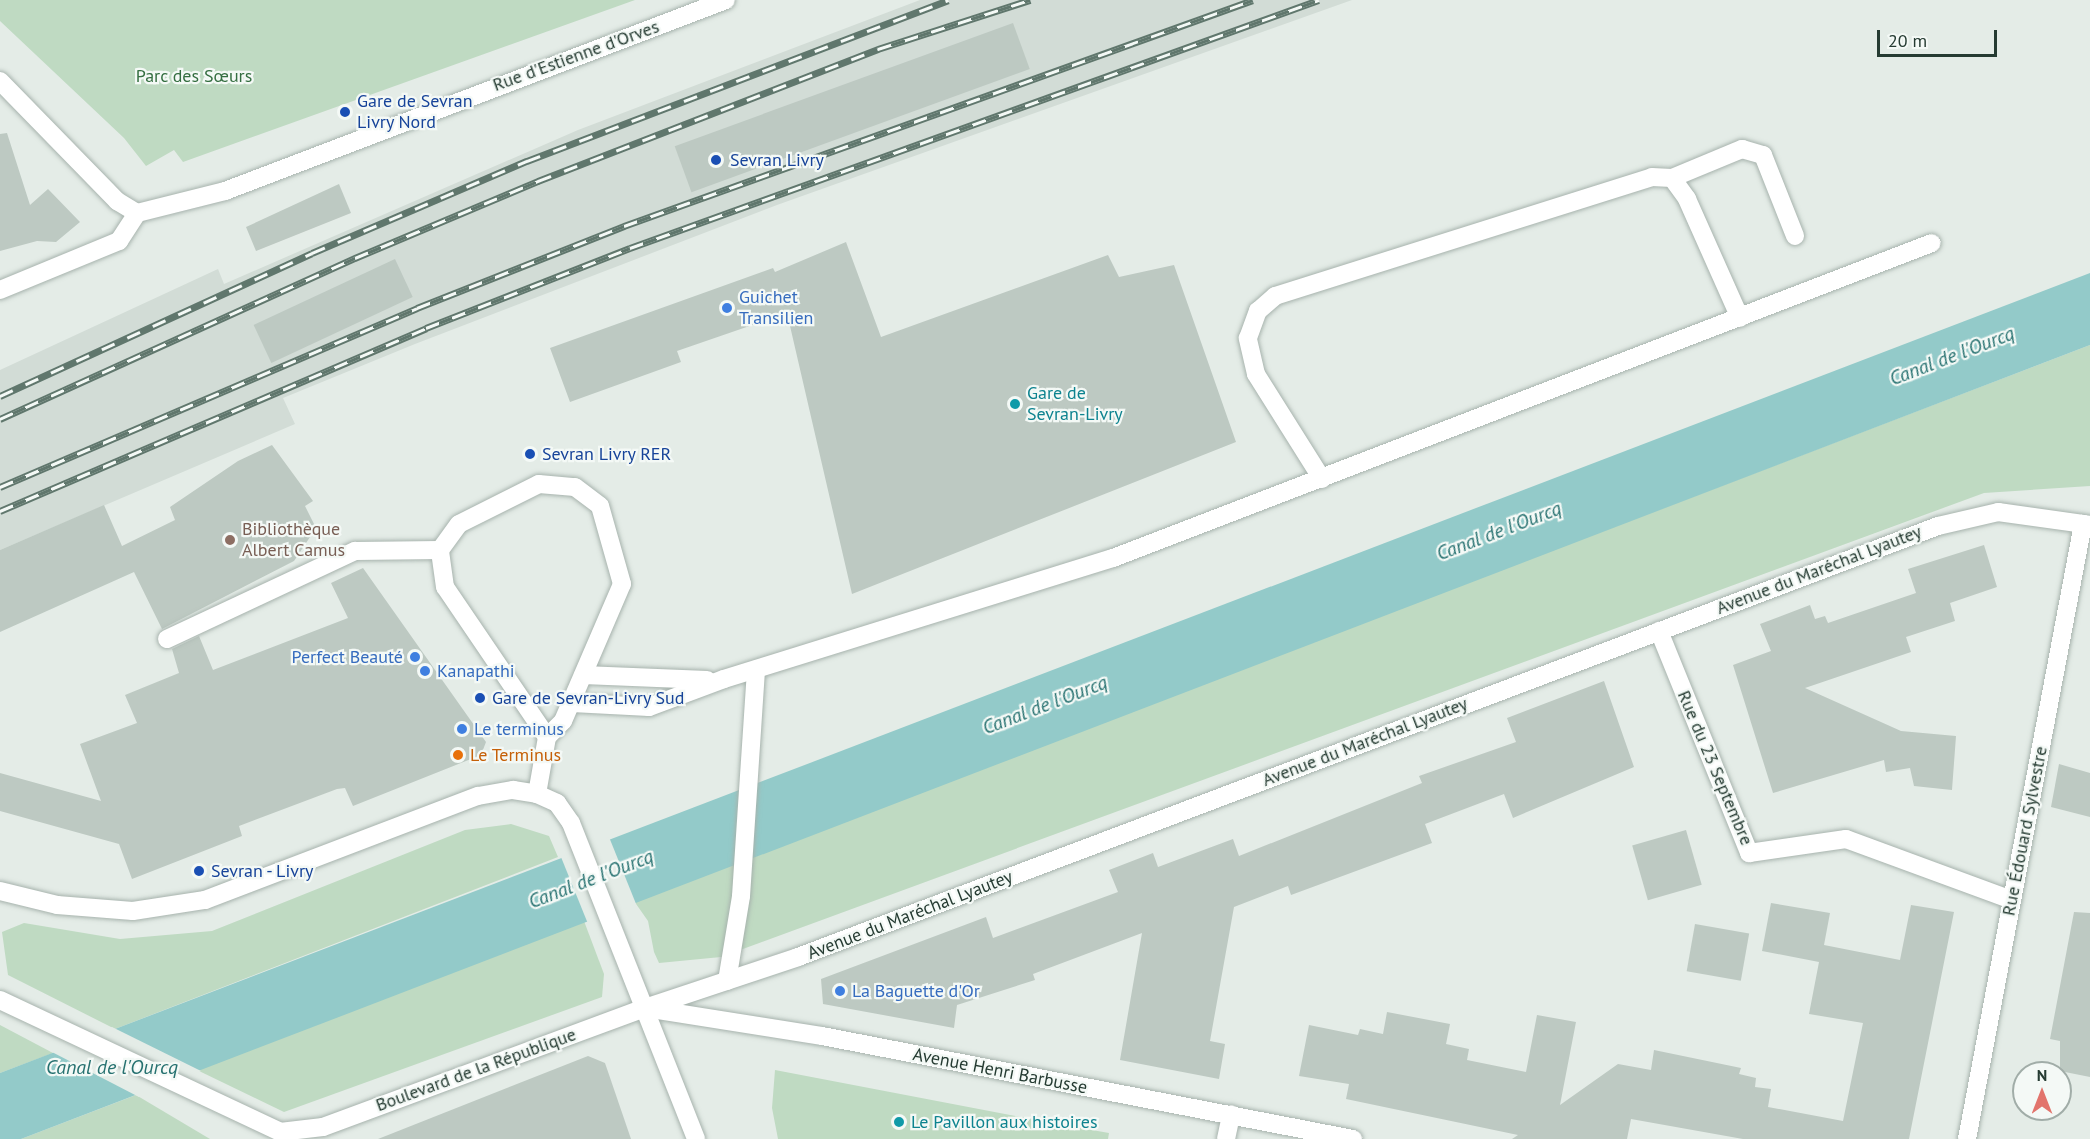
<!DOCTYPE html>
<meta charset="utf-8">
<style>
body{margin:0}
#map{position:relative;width:2090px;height:1139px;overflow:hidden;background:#e4ece7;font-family:"PT Sans",sans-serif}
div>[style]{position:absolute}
.built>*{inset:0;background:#d2dcd6}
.green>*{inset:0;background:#bfdac2}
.water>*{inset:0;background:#93cac9}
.pier>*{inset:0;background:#e4ece7;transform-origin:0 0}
.building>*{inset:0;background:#bdc9c2;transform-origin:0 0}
.roads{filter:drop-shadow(0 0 2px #a7b3ad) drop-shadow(0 0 2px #a7b3ad)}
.lane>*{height:18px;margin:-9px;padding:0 9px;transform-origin:9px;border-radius:9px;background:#fff}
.street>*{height:18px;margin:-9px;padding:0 9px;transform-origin:9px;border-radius:9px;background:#fff}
.secondary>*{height:18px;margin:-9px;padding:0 9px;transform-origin:9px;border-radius:9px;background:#fff}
.rail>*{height:7px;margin-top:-3.5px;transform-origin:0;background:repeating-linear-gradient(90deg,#f4f9f6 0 14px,#60776d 0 28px);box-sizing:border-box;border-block:2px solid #60776d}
.dots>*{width:16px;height:16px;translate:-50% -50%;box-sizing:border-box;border:3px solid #f4f9f6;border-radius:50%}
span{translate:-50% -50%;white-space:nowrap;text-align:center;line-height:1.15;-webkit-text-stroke:4.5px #f4f9f6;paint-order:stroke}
.street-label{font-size:18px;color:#253b32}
.park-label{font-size:18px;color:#346e40}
.transit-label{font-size:18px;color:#164399}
.left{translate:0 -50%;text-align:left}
.shop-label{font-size:18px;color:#366cbe}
.right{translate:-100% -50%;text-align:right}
.culture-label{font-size:18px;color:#0d838f}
.education-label{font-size:18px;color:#785e54}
.food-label{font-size:18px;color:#c56008}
.water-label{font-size:20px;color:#267170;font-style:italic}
.north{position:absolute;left:2012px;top:1061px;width:60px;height:60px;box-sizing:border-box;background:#f4f9f6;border:2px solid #a1ada8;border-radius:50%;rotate:0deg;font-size:16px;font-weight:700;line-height:24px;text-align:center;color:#253b32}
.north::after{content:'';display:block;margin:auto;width:21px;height:27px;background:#e2746c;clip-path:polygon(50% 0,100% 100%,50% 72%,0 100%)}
.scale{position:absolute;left:1877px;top:30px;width:120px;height:27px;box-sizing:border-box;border:3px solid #253b32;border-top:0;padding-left:8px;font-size:18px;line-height:21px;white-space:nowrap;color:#253b32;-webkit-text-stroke:4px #f4f9f6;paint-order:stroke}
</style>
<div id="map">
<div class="built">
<i style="clip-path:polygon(920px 0,1352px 0,777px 205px,415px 344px,283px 398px,295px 424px,0 550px,0 370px,218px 269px,224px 284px,578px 130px)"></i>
</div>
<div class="green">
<i style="clip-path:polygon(0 0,635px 0,183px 162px,174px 150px,146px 166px,124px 138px,0 21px)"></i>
<i style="clip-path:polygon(2090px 345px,2090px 486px,1984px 493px,721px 957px,659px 963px,654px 952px,648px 921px,634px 901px)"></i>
<i style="clip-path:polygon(511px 824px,549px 836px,558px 857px,115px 1029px,8px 975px,2px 932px,24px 923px,120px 939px,212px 931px,465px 830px)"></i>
<i style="clip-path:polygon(584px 921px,604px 974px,602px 997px,284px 1112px,197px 1070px)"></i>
<i style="clip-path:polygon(0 1025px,53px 1053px,0 1073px)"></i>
<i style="clip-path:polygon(775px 1070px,1052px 1123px,1109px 1133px,1108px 1139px,778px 1139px,772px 1108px)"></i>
<i style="clip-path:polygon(136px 1095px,210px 1139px,21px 1139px)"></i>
</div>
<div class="water">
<i style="clip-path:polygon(2090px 273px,2090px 345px,21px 1139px,0 1139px,0 1073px)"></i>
</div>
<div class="pier">
<i style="left:609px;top:837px;width:72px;height:52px;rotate:68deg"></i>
<i style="clip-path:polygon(112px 1027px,201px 1071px,139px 1097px,50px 1051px)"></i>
</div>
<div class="building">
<i style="left:1013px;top:23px;width:49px;height:360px;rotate:70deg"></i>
<i style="clip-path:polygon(7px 133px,30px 205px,48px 189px,80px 222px,56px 242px,37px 241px,0 251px,0 134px)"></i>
<i style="clip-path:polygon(339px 184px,351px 213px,256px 251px,246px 227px)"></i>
<i style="clip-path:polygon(846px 242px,881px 337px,1108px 255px,1119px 277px,1174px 265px,1236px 442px,852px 594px,787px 313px,677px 351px,681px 362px,570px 402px,550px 348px,773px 268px,775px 272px)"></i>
<i style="left:395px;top:259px;width:42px;height:156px;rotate:65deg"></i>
<i style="clip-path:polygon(272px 445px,313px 501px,305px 506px,316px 528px,294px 561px,162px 629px,134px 572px,0 632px,0 550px,104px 505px,122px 546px,175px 520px,170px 507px,238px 461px)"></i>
<i style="clip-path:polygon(1984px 545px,1997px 587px,1950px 603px,1955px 621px,1906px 637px,1911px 652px,1805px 688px,1901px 731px,1956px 736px,1952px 790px,1914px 786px,1910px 768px,1886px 772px,1884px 760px,1773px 793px,1733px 665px,1771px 651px,1760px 624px,1810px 605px,1815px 619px,1825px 616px,1828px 623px,1916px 593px,1908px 569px)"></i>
<i style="clip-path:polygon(363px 568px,486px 742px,481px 755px,353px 806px,345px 788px,337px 789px,239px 826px,242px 836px,132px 879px,119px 844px,0 811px,0 773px,101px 801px,80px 744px,137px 723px,125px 695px,179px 673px,172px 649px,199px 636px,213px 670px,348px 618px,331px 583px)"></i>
<i style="clip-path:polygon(1604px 681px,1634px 767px,1513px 818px,1504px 794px,1425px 824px,1432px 843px,1291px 895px,1288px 886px,1234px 907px,1210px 1041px,1225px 1044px,1219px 1079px,1120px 1060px,1142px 933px,1033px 974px,1035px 980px,957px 1005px,954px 1028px,823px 1004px,821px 979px,986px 917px,993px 938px,1118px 892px,1109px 870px,1153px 853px,1158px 867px,1233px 839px,1239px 856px,1422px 783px,1419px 776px,1516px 742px,1507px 718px)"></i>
<i style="clip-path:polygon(2059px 764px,2090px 773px,2090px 817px,2051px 807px)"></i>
<i style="left:1686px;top:830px;width:57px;height:56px;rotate:74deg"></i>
<i style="clip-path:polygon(1771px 903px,1830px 913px,1824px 945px,1900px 960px,1911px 905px,1954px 912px,1909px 1139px,1743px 1139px,1631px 1119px,1627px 1139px,1512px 1139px,1518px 1135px,1346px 1099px,1349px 1084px,1299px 1076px,1309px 1025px,1358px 1035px,1360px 1029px,1383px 1034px,1387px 1012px,1450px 1024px,1446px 1044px,1469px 1049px,1467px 1060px,1526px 1072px,1537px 1015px,1576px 1022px,1560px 1105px,1618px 1064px,1651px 1070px,1654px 1050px,1741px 1068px,1739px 1074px,1756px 1078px,1755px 1087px,1771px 1089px,1768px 1107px,1843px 1121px,1863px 1023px,1809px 1014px,1819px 962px,1762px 951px)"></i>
<i style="clip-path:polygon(2074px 912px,2090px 913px,2090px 1077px,2060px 1071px,2060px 1041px,2050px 1039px)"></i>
<i style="left:1695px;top:924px;width:55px;height:48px;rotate:10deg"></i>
<i style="clip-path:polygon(588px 1056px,605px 1063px,631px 1139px,378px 1139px)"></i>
</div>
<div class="roads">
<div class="lane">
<i style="left:1672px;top:178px;width:76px;rotate:-22.5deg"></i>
<i style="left:1742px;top:149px;width:22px;rotate:16deg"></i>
<i style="left:1763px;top:155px;width:87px;rotate:68.4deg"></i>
<i style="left:1322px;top:479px;width:124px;rotate:-122.2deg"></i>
<i style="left:1256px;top:374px;width:37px;rotate:-103deg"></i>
<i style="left:1248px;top:338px;width:29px;rotate:-70deg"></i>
<i style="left:1258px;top:311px;width:23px;rotate:-41deg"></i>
<i style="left:1275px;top:296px;width:395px;rotate:-17.5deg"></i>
<i style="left:1652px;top:177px;width:20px;rotate:3deg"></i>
<i style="left:1672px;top:178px;width:26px;rotate:54deg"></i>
<i style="left:1687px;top:199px;width:130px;rotate:66deg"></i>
<i style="left:539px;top:484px;width:36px;rotate:5deg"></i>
<i style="left:575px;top:487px;width:31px;rotate:37deg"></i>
<i style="left:600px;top:506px;width:81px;rotate:74.2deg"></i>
<i style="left:622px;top:584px;width:149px;rotate:113.3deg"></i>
<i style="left:563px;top:721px;width:23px;rotate:135deg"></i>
<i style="left:547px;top:737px;width:181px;rotate:-124.2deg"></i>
<i style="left:445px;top:587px;width:37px;rotate:-98deg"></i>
<i style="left:440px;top:550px;width:32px;rotate:-54deg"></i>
<i style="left:459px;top:524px;width:89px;rotate:-26.6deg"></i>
<i style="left:167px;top:639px;width:208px;rotate:-25.1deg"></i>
<i style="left:355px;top:551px;width:85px;rotate:-0.7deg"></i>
<i style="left:583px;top:675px;width:124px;rotate:2.3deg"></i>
<i style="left:572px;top:703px;width:77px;rotate:3deg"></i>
<i style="left:649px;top:707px;width:80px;rotate:-20.5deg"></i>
<i style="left:724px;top:679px;width:407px;rotate:-17.3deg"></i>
<i style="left:1113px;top:558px;width:877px;rotate:-21.04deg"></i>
<i style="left:727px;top:981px;width:86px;rotate:-80.6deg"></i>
<i style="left:741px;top:896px;width:227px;rotate:-86.2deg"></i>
<i style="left:1226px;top:1139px;width:25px;rotate:-78deg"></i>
</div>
<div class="street">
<i style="left:1659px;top:631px;width:240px;rotate:67.9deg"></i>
<i style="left:1749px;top:853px;width:98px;rotate:-8.2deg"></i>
<i style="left:1846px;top:839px;width:177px;rotate:20.2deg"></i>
<i style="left:537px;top:794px;width:58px;rotate:-80deg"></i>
<i style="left:645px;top:1008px;width:161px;rotate:-18.4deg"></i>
<i style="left:798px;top:957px;width:1219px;rotate:-20.71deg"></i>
<i style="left:1938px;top:526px;width:62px;rotate:-13.1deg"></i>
<i style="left:1998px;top:512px;width:93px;rotate:8deg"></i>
<i style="left:1967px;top:1139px;width:626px;rotate:-79.32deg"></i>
</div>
<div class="secondary">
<i style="left:0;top:81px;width:168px;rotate:45.7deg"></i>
<i style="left:117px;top:201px;width:23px;rotate:31deg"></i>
<i style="left:0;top:290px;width:129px;rotate:-22.4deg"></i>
<i style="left:119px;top:241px;width:33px;rotate:-57deg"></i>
<i style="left:137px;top:213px;width:91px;rotate:-14deg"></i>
<i style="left:225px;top:191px;width:536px;rotate:-20.87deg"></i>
<i style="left:0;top:891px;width:59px;rotate:13.8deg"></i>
<i style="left:57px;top:905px;width:76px;rotate:4.5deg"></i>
<i style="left:133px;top:911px;width:73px;rotate:-8.7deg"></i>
<i style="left:205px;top:900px;width:292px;rotate:-20.9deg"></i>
<i style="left:478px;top:796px;width:36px;rotate:-10deg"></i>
<i style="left:513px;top:790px;width:24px;rotate:9deg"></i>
<i style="left:537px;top:794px;width:22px;rotate:24deg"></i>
<i style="left:557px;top:803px;width:24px;rotate:55deg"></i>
<i style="left:571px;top:823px;width:340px;rotate:68.4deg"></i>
<i style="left:0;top:1000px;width:310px;rotate:25.2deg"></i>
<i style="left:280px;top:1132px;width:43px;rotate:-6.6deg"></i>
<i style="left:323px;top:1127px;width:343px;rotate:-20.3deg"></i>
<i style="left:645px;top:1008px;width:179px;rotate:9deg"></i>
<i style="left:822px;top:1036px;width:541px;rotate:10.98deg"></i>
</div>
</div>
<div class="rail">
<i style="left:0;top:396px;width:343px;rotate:-24.6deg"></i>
<i style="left:312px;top:253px;width:234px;rotate:-23.2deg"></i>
<i style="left:527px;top:161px;width:451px;rotate:-20.9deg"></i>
<i style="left:0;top:419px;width:390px;rotate:-24.4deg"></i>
<i style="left:355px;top:258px;width:199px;rotate:-22.8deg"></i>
<i style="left:538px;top:181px;width:365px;rotate:-21.2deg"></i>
<i style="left:878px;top:49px;width:160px;rotate:-17.9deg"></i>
<i style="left:0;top:487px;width:454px;rotate:-23.2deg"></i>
<i style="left:417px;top:308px;width:223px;rotate:-21.6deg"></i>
<i style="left:624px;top:226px;width:668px;rotate:-19.76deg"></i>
<i style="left:0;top:511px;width:464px;rotate:-23.2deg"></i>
<i style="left:426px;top:328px;width:219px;rotate:-21.4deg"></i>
<i style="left:630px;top:248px;width:732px;rotate:-19.8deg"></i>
</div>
<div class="dots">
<i style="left:345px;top:112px;background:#1a4fb4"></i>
<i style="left:716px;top:160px;background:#1a4fb4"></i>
<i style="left:727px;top:308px;background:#3f7fe0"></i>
<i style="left:1015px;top:404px;background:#0f9aa8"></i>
<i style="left:530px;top:454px;background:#1a4fb4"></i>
<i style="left:230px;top:540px;background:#8d6e63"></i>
<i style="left:415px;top:657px;background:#3f7fe0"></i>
<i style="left:425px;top:671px;background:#3f7fe0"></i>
<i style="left:480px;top:698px;background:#1a4fb4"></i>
<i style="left:462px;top:729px;background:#3f7fe0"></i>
<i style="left:458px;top:755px;background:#e8710a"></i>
<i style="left:199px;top:871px;background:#1a4fb4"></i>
<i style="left:840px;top:991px;background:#3f7fe0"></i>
<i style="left:899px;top:1122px;background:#0f9aa8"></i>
</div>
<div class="street-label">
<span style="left:576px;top:56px;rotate:-20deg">Rue d'Estienne d'Orves</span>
<span style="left:1819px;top:570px;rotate:-21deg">Avenue du Maréchal Lyautey</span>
<span style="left:1365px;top:742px;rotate:-21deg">Avenue du Maréchal Lyautey</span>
<span style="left:1715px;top:768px;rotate:67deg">Rue du 23 Septembre</span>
<span style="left:2025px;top:831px;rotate:-79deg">Rue Édouard Sylvestre</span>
<span style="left:910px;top:915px;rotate:-21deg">Avenue du Maréchal Lyautey</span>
<span style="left:476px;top:1070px;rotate:-20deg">Boulevard de la République</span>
<span style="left:1000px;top:1071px;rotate:11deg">Avenue Henri Barbusse</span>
</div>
<div class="park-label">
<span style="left:194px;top:76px">Parc des Sœurs</span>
</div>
<div class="transit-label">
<span class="left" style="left:357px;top:112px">Gare de Sevran<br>Livry Nord</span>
<span class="left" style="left:730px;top:160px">Sevran Livry</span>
<span class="left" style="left:542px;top:454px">Sevran Livry RER</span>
<span class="left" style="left:492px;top:698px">Gare de Sevran-Livry Sud</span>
<span class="left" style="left:211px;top:871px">Sevran - Livry</span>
</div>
<div class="shop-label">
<span class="left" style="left:739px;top:308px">Guichet<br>Transilien</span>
<span class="right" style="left:403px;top:657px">Perfect Beauté</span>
<span class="left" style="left:437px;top:671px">Kanapathi</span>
<span class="left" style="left:474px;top:729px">Le terminus</span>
<span class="left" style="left:852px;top:991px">La Baguette d'Or</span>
</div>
<div class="culture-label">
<span class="left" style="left:1027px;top:404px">Gare de<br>Sevran-Livry</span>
<span class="left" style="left:911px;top:1122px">Le Pavillon aux histoires</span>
</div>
<div class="education-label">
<span class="left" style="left:242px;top:540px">Bibliothèque<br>Albert Camus</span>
</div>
<div class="food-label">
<span class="left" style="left:470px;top:755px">Le Terminus</span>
</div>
<div class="water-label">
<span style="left:1952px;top:356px;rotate:-21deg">Canal de l'Ourcq</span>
<span style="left:1499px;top:531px;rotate:-21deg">Canal de l'Ourcq</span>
<span style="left:1045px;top:705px;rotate:-21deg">Canal de l'Ourcq</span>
<span style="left:591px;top:879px;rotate:-21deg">Canal de l'Ourcq</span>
<span style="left:112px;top:1067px">Canal de l'Ourcq</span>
</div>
<div class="north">N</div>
<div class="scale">20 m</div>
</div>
